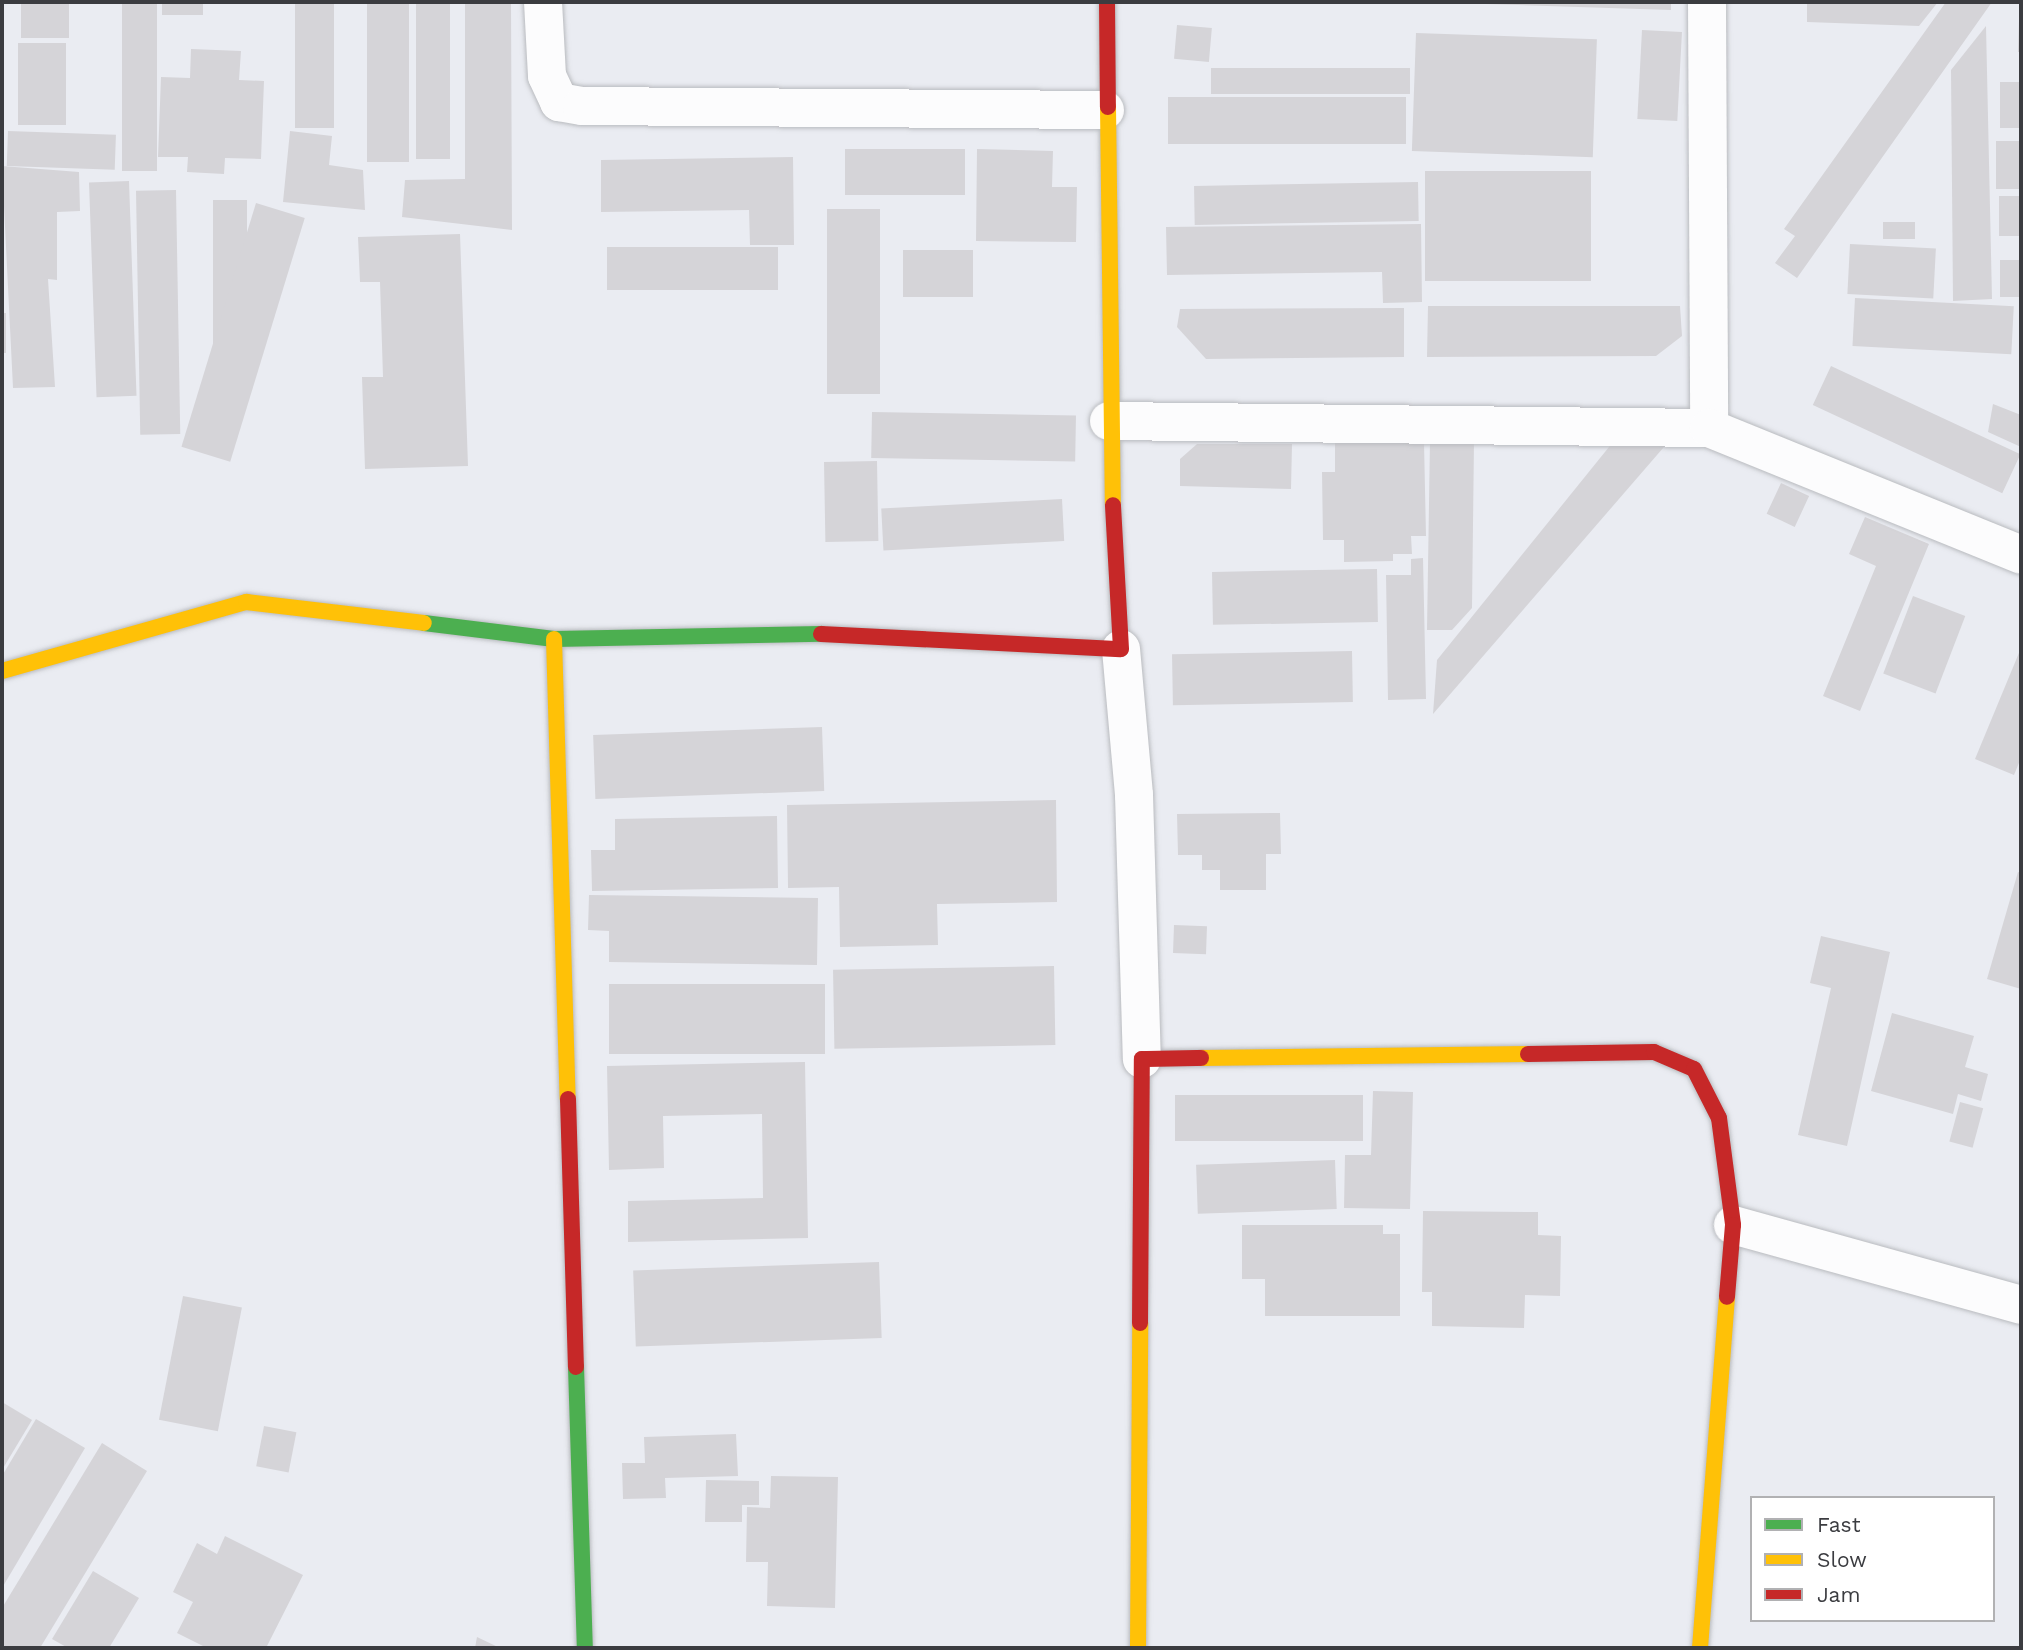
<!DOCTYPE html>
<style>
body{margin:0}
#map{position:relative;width:2023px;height:1650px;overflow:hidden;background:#eaecf2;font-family:"Work Sans",sans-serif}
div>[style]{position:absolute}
.building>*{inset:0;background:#d5d4d8;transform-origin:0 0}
.roads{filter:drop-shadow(0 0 2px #b9bbbf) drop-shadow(0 0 2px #b9bbbf)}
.street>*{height:38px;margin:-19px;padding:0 19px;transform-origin:19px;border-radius:19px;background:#fcfcfd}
.fast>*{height:16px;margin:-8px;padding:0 8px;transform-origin:8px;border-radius:8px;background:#4caf50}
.slow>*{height:16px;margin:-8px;padding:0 8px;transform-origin:8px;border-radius:8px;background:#ffc107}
.jam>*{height:16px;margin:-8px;padding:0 8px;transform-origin:8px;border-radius:8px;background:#c62828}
span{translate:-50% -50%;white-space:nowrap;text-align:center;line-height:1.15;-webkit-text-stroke:5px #fff;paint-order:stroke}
.frame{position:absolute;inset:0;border:4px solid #3b3c40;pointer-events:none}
.legend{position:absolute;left:1750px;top:1496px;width:245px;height:126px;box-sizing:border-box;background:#fff;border:2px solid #b1b1b3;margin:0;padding:9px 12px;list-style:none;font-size:21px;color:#3b3c40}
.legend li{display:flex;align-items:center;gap:14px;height:35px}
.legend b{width:35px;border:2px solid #b1b1b3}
</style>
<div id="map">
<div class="building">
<i style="left:21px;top:2px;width:48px;height:36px"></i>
<i style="left:122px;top:2px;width:35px;height:169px"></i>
<i style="left:162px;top:2px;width:41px;height:13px"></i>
<i style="left:295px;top:2px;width:39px;height:126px"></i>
<i style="left:367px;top:2px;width:42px;height:160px"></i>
<i style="left:416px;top:2px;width:34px;height:157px"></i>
<i style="clip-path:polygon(465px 2px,511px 2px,512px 230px,402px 217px,405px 180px,465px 179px)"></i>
<i style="clip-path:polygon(1421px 2px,1671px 2px,1671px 10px)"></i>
<i style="clip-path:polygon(1807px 2px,1938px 2px,1919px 26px,1807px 22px)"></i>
<i style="clip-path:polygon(1946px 2px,1992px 2px,1797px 278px,1775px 263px,1795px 236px,1784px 229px)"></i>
<i style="clip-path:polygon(2019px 19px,2021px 19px,2021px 52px,2018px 52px)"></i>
<i style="left:1177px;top:25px;width:35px;height:34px;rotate:5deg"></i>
<i style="clip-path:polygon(1986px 26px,1992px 299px,1953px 301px,1951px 70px)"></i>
<i style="left:1642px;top:30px;width:40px;height:89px;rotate:3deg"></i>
<i style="left:1416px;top:33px;width:181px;height:118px;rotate:2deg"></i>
<i style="left:18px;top:43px;width:48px;height:82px"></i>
<i style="clip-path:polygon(191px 49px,241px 51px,239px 80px,264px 81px,261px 159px,225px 158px,224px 174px,187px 172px,188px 157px,158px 157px,161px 77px,190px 78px)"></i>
<i style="left:1410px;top:68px;width:26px;height:199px;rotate:90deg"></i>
<i style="left:2000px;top:82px;width:21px;height:46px"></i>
<i style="left:1406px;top:97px;width:47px;height:238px;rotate:90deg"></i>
<i style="left:8px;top:131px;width:108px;height:35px;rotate:2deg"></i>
<i style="clip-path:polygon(290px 131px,332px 136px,329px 165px,363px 170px,365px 210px,283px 202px)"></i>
<i style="left:1996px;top:141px;width:25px;height:48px"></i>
<i style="left:965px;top:149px;width:46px;height:120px;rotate:90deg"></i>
<i style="clip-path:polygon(977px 149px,1053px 151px,1052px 187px,1077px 187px,1076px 242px,976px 241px)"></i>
<i style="clip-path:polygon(793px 157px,794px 245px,750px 245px,749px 210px,601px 212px,601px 160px)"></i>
<i style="clip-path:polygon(2px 166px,79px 172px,80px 211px,57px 212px,57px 280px,48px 279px,55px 387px,13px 388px)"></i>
<i style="left:1425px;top:171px;width:166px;height:110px"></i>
<i style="left:129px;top:181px;width:215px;height:40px;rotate:88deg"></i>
<i style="left:1418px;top:182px;width:39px;height:224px;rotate:89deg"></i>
<i style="left:176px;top:190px;width:244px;height:40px;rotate:89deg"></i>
<i style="left:1999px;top:196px;width:22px;height:40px"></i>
<i style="left:213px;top:200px;width:34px;height:206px"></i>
<i style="left:256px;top:203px;width:51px;height:255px;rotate:17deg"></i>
<i style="left:827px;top:209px;width:53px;height:185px"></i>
<i style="left:1883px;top:222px;width:32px;height:17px"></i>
<i style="clip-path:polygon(1421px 224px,1422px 302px,1383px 303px,1382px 272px,1167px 275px,1166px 227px)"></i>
<i style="clip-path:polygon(460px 234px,468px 466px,365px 469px,362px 377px,383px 377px,380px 282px,360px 282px,358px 237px)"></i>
<i style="left:1850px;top:244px;width:86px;height:50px;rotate:3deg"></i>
<i style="left:607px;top:247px;width:171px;height:43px"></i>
<i style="left:973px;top:250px;width:47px;height:70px;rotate:90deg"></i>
<i style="left:2000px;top:260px;width:21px;height:37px"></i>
<i style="left:1855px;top:298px;width:159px;height:48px;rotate:3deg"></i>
<i style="clip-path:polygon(1428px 306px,1680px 306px,1682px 336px,1656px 356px,1427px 357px)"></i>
<i style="clip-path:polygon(1404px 308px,1404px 357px,1206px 359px,1177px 327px,1180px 309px)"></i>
<i style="left:2px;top:313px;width:4px;height:40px"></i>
<i style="left:1831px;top:366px;width:209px;height:43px;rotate:25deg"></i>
<i style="clip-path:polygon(1993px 404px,2021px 415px,2021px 447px,1988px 432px)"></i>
<i style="left:872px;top:412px;width:204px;height:46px;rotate:1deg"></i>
<i style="clip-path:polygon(1670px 440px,1433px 714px,1437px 660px,1613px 442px)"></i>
<i style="clip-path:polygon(1430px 441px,1474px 441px,1472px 608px,1452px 630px,1427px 630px)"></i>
<i style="clip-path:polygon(1424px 442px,1426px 536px,1411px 536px,1412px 554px,1393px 554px,1393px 561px,1344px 562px,1344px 540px,1323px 540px,1322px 472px,1335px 472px,1335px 443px)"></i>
<i style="clip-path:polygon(1197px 444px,1292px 444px,1291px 489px,1180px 486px,1180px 459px)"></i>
<i style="left:877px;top:461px;width:80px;height:53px;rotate:89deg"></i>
<i style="left:1781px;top:483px;width:31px;height:34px;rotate:25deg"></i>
<i style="left:1062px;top:499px;width:42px;height:181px;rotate:87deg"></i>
<i style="clip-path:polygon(1865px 517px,1929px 544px,1860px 711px,1823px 696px,1876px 566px,1849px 554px)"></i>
<i style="clip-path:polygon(1423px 558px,1426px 699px,1388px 700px,1386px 575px,1411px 575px,1411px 559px)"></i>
<i style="left:1377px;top:569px;width:53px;height:165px;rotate:89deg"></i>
<i style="left:1913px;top:596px;width:56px;height:83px;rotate:21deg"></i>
<i style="clip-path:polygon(2021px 648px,2021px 758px,2014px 775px,1975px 759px)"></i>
<i style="left:1352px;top:651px;width:51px;height:180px;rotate:89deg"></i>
<i style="left:822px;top:727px;width:64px;height:229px;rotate:88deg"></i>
<i style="clip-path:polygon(1056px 800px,1057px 902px,937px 904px,938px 945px,840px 947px,839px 887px,788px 888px,787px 805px)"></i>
<i style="clip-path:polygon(1280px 813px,1281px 854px,1266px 854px,1266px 890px,1220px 890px,1220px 870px,1202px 870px,1202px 855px,1178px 855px,1177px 814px)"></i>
<i style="clip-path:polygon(777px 816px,778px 888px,592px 891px,591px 850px,615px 850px,615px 819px)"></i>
<i style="clip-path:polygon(2018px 872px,2021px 873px,2021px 989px,1987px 979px)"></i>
<i style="clip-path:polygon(589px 895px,818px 898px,817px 965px,609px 962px,609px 931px,588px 930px)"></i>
<i style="left:1174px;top:925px;width:33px;height:28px;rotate:2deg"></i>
<i style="clip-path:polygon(1821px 936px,1890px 952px,1847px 1146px,1798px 1135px,1831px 988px,1810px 983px)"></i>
<i style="left:1054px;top:966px;width:79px;height:221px;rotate:89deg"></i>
<i style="left:825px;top:984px;width:70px;height:216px;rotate:90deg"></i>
<i style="clip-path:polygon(1892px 1013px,1974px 1036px,1965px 1067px,1988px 1074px,1981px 1101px,1958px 1094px,1953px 1114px,1871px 1091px)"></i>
<i style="clip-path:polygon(805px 1062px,808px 1238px,628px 1242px,628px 1201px,763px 1198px,762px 1114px,663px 1116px,664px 1168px,609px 1170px,607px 1066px)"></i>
<i style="clip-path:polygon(1373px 1091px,1413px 1092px,1410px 1209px,1344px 1208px,1345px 1155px,1371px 1155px)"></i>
<i style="left:1175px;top:1095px;width:188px;height:46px"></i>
<i style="left:1960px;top:1102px;width:24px;height:41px;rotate:15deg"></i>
<i style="left:1335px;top:1160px;width:49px;height:139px;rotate:88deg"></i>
<i style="clip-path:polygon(1423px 1211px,1538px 1212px,1538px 1235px,1561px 1236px,1560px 1296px,1525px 1295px,1524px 1328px,1432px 1326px,1432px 1292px,1422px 1292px)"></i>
<i style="clip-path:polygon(1242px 1225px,1383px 1225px,1383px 1234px,1400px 1234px,1400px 1316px,1265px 1316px,1265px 1279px,1242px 1279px)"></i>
<i style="left:879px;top:1262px;width:76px;height:246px;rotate:88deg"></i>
<i style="left:183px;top:1296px;width:60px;height:126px;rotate:11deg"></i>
<i style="clip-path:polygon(2px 1402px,32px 1420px,2px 1470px)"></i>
<i style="clip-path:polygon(36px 1419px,85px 1448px,2px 1588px,2px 1476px)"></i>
<i style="left:264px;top:1426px;width:33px;height:41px;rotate:11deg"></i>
<i style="clip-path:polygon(736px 1434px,738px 1476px,665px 1478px,666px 1498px,623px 1499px,622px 1463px,645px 1463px,644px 1437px)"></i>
<i style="clip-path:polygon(102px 1443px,147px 1471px,40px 1648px,2px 1648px,2px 1608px)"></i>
<i style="clip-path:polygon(771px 1476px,838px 1477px,835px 1608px,767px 1606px,768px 1562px,746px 1562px,747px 1507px,770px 1508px)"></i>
<i style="clip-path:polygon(706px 1480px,759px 1481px,759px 1505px,742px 1505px,742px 1522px,705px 1522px)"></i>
<i style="clip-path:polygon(225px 1536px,303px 1575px,266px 1648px,207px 1648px,177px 1633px,193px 1602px,173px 1592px,197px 1543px,217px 1554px)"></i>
<i style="clip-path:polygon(93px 1571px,139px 1598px,109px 1648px,68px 1648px,52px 1639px)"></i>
<i style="clip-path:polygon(477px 1637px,500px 1648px,475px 1648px)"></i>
</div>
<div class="roads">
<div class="street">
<i style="left:543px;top:2px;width:74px;rotate:86.9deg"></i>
<i style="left:547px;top:76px;width:29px;rotate:65deg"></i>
<i style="left:559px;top:102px;width:23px;rotate:10deg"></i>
<i style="left:582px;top:106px;width:523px;rotate:0.44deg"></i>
<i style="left:1707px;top:2px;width:426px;rotate:89.7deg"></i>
<i style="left:1109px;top:421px;width:600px;rotate:0.67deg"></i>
<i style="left:1709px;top:428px;width:337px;rotate:22.1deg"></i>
<i style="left:1121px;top:649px;width:147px;rotate:84.9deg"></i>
<i style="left:1134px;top:795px;width:264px;rotate:88.3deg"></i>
<i style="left:1733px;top:1225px;width:299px;rotate:15.5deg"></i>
</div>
<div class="fast">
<i style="left:424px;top:623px;width:131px;rotate:7deg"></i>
<i style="left:554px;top:639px;width:267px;rotate:-1.1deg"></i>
<i style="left:576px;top:1367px;width:281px;rotate:88.2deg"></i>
</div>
<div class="slow">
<i style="left:1108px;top:107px;width:398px;rotate:89.3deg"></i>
<i style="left:554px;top:639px;width:460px;rotate:88.3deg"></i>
<i style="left:2px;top:671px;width:254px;rotate:-15.8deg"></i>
<i style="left:246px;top:602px;width:179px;rotate:6.7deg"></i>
<i style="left:1201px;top:1058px;width:327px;rotate:-0.7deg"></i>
<i style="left:1138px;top:1648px;width:325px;rotate:-89.6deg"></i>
<i style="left:1700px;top:1648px;width:352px;rotate:-85.6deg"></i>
</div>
<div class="jam">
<i style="left:1107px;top:2px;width:105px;rotate:89.5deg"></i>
<i style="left:821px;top:634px;width:300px;rotate:2.9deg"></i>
<i style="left:1121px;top:649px;width:144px;rotate:-93.2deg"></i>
<i style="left:1528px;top:1054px;width:126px;rotate:-0.9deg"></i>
<i style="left:1654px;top:1052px;width:43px;rotate:23deg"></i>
<i style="left:1694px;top:1069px;width:55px;rotate:63deg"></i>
<i style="left:1719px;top:1118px;width:108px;rotate:82.5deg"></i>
<i style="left:1733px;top:1225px;width:72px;rotate:94.8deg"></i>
<i style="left:568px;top:1099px;width:268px;rotate:88.3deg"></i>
<i style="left:1140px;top:1323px;width:264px;rotate:-89.6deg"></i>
<i style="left:1142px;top:1059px;width:59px;rotate:-1deg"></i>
</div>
</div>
<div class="frame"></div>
<ul class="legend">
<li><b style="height:9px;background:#4caf50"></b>Fast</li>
<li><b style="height:9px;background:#ffc107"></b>Slow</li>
<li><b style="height:9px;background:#c62828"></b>Jam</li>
</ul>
</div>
